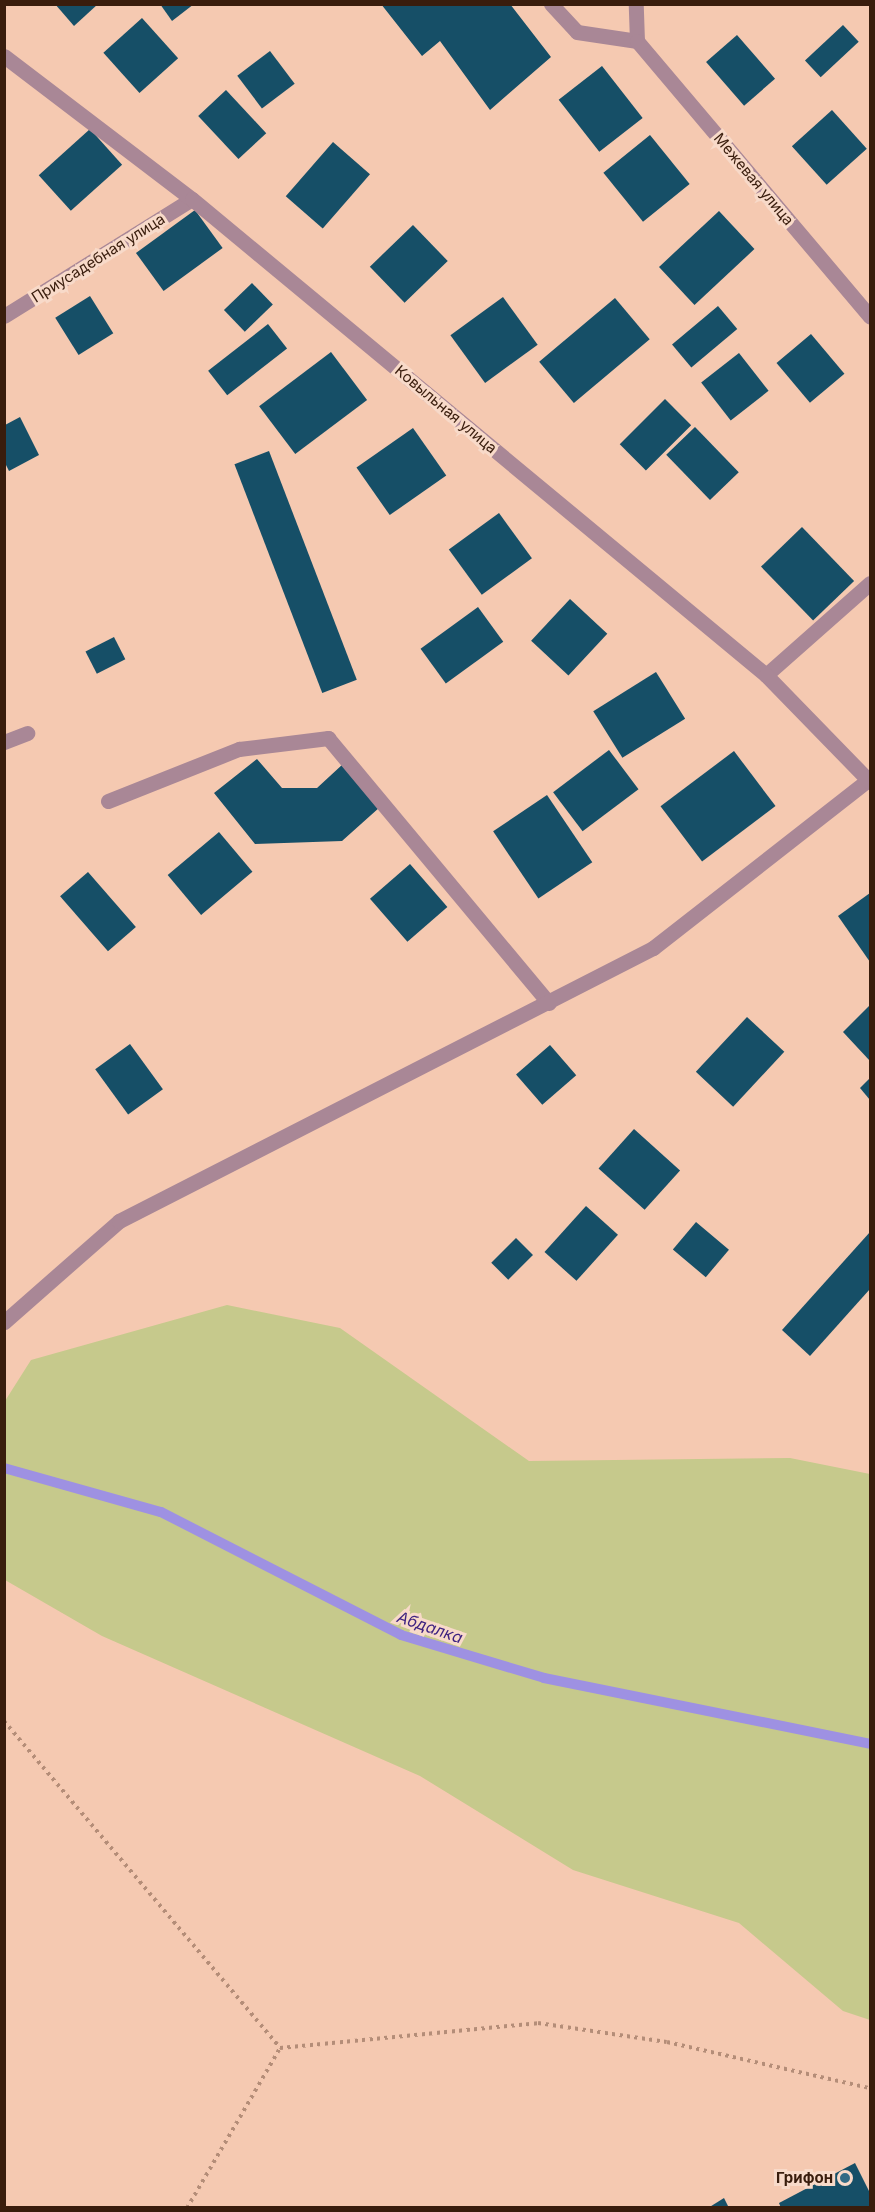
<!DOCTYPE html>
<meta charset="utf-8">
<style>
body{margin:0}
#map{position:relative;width:875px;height:2212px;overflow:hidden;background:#f5c9b1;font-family:Inter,sans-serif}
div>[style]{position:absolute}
.green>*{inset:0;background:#c6c98c}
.stream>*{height:10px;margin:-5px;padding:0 5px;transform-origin:5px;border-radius:5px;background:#9e91e2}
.building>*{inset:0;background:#164f67;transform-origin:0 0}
.path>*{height:4px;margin-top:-2px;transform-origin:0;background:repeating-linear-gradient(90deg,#b48d78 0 3px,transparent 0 7.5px)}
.service>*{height:15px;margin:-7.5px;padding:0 7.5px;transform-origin:7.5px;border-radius:7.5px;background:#a98796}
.minor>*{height:15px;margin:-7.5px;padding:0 7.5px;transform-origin:7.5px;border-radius:7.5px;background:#a98796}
.tertiary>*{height:15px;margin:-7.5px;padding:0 7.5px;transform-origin:7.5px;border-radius:7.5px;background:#a98796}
.dots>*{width:16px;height:16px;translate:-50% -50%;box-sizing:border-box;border:3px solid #f8dac9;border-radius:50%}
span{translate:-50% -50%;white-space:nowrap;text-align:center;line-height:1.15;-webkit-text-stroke:6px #f8dac9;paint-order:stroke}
.street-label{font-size:15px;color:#391d0d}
.poi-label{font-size:15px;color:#391d0d;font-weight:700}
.right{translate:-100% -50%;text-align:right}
.water-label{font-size:16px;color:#3f2380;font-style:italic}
.frame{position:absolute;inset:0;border:6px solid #391d0d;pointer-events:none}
</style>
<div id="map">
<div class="green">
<i style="clip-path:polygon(227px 1305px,340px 1328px,529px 1461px,790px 1458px,870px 1474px,870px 2020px,843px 2011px,739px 1923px,573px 1870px,420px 1776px,102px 1636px,5px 1580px,5px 1401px,31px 1360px)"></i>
</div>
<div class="stream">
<i style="left:4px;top:1468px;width:163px;rotate:15.7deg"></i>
<i style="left:161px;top:1512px;width:270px;rotate:27.1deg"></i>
<i style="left:401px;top:1635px;width:149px;rotate:16.7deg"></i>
<i style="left:544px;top:1678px;width:333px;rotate:11.4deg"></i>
</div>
<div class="building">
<i style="clip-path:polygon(55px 4px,98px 4px,74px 26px)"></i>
<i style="clip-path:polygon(160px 4px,194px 4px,172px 21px)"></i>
<i style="clip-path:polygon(381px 4px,510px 4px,551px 57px,490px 110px,440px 41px,422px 56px)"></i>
<i style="left:142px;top:18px;width:54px;height:52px;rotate:48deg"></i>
<i style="left:843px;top:25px;width:23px;height:52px;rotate:47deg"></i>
<i style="left:737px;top:35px;width:58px;height:41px;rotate:49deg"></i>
<i style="left:270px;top:51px;width:41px;height:41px;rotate:53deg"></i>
<i style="left:602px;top:66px;width:66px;height:55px;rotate:52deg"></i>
<i style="left:226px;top:90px;width:59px;height:38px;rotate:47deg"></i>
<i style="left:832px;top:110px;width:52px;height:54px;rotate:48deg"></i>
<i style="left:90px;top:129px;width:48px;height:69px;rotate:48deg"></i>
<i style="left:650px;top:135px;width:63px;height:60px;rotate:51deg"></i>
<i style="left:333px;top:142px;width:49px;height:72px;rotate:41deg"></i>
<i style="left:195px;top:210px;width:47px;height:73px;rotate:54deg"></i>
<i style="left:719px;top:211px;width:52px;height:82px;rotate:47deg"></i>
<i style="left:413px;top:225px;width:50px;height:60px;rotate:46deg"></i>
<i style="left:252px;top:283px;width:30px;height:39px;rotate:46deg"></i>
<i style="left:90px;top:296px;width:44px;height:41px;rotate:58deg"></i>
<i style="left:503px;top:297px;width:59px;height:65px;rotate:54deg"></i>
<i style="left:615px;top:298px;width:54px;height:99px;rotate:50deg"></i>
<i style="left:718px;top:306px;width:30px;height:60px;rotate:50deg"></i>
<i style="left:268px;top:324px;width:31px;height:76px;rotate:52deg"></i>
<i style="left:811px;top:334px;width:52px;height:45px;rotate:50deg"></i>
<i style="left:331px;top:352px;width:60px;height:90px;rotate:53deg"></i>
<i style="left:739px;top:353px;width:48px;height:48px;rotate:52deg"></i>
<i style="left:665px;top:399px;width:37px;height:64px;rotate:45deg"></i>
<i style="clip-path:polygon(20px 417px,39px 455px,9px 471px,5px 463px,5px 425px)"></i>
<i style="left:695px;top:427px;width:63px;height:40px;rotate:46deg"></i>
<i style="left:413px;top:428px;width:58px;height:69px;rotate:55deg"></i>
<i style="left:269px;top:451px;width:245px;height:37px;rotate:69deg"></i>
<i style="left:499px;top:513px;width:56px;height:62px;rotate:54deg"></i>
<i style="left:802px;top:527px;width:75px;height:57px;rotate:46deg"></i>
<i style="left:570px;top:599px;width:51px;height:57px;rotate:43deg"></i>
<i style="left:478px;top:607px;width:43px;height:71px;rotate:54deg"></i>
<i style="left:114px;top:637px;width:25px;height:32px;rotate:63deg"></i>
<i style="left:656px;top:672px;width:55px;height:74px;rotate:58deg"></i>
<i style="left:609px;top:750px;width:49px;height:70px;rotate:53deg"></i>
<i style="left:734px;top:751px;width:69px;height:92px;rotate:53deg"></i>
<i style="clip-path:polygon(257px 759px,282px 788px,317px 788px,343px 764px,380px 807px,342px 841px,255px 844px,214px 793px)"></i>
<i style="left:547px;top:795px;width:81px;height:65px;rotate:56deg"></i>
<i style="left:219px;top:832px;width:52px;height:67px;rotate:50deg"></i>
<i style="left:410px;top:864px;width:57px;height:53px;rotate:49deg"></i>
<i style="left:88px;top:872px;width:73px;height:37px;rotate:49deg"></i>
<i style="clip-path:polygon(870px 893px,870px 962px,838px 916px)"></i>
<i style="clip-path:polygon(870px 1005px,870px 1061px,843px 1032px)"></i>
<i style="left:747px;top:1017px;width:51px;height:75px;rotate:43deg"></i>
<i style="left:130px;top:1044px;width:56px;height:43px;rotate:54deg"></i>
<i style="left:550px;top:1045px;width:40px;height:45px;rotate:49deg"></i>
<i style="clip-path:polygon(870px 1078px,870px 1100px,860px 1088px)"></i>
<i style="left:634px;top:1129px;width:62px;height:53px;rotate:42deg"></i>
<i style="left:586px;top:1206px;width:43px;height:62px;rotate:42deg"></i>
<i style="left:696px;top:1222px;width:43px;height:36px;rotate:40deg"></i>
<i style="clip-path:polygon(870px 1232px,870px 1289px,810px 1356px,782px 1330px)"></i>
<i style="left:516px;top:1238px;width:24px;height:35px;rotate:45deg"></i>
<i style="clip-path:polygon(855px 2163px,870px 2193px,870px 2208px,781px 2208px,779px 2203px)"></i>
<i style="clip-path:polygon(724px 2198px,729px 2208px,708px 2208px)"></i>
</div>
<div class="path">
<i style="left:4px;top:1721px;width:428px;rotate:49.8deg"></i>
<i style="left:187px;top:2208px;width:185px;rotate:-59.8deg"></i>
<i style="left:280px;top:2048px;width:259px;rotate:-5.5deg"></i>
<i style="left:538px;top:2023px;width:130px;rotate:8.4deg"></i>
<i style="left:667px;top:2042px;width:208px;rotate:12.8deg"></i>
</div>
<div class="service">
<i style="left:551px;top:4px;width:38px;rotate:47deg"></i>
<i style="left:577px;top:32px;width:61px;rotate:8.5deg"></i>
<i style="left:637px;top:41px;width:37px;rotate:-92deg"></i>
<i style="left:108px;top:801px;width:141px;rotate:-21.7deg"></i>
<i style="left:239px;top:749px;width:90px;rotate:-7deg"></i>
<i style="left:328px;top:738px;width:345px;rotate:50.2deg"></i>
<i style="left:4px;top:1322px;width:153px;rotate:-41.3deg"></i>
<i style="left:119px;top:1221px;width:600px;rotate:-27.08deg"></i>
<i style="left:653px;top:948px;width:273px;rotate:-38deg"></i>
</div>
<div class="minor">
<i style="left:637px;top:41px;width:361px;rotate:49.8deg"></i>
<i style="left:4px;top:316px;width:221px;rotate:-31.9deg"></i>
<i style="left:766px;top:675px;width:139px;rotate:-41.5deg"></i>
<i style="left:4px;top:742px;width:25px;rotate:-21deg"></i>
</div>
<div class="tertiary">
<i style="left:4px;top:56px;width:236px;rotate:37.3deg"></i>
<i style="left:192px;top:199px;width:746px;rotate:39.67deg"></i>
<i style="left:766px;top:675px;width:149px;rotate:45.8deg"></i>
</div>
<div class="dots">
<i style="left:845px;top:2178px;background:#336b85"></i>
</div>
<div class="street-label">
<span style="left:754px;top:179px;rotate:50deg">Межевая улица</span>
<span style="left:98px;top:258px;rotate:-32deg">Приусадебная улица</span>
<span style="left:446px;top:409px;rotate:40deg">Ковыльная улица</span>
</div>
<div class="poi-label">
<span class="right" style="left:833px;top:2178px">Грифон</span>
</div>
<div class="water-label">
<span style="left:430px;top:1627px;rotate:19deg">Абдалка</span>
</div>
<div class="frame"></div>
</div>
